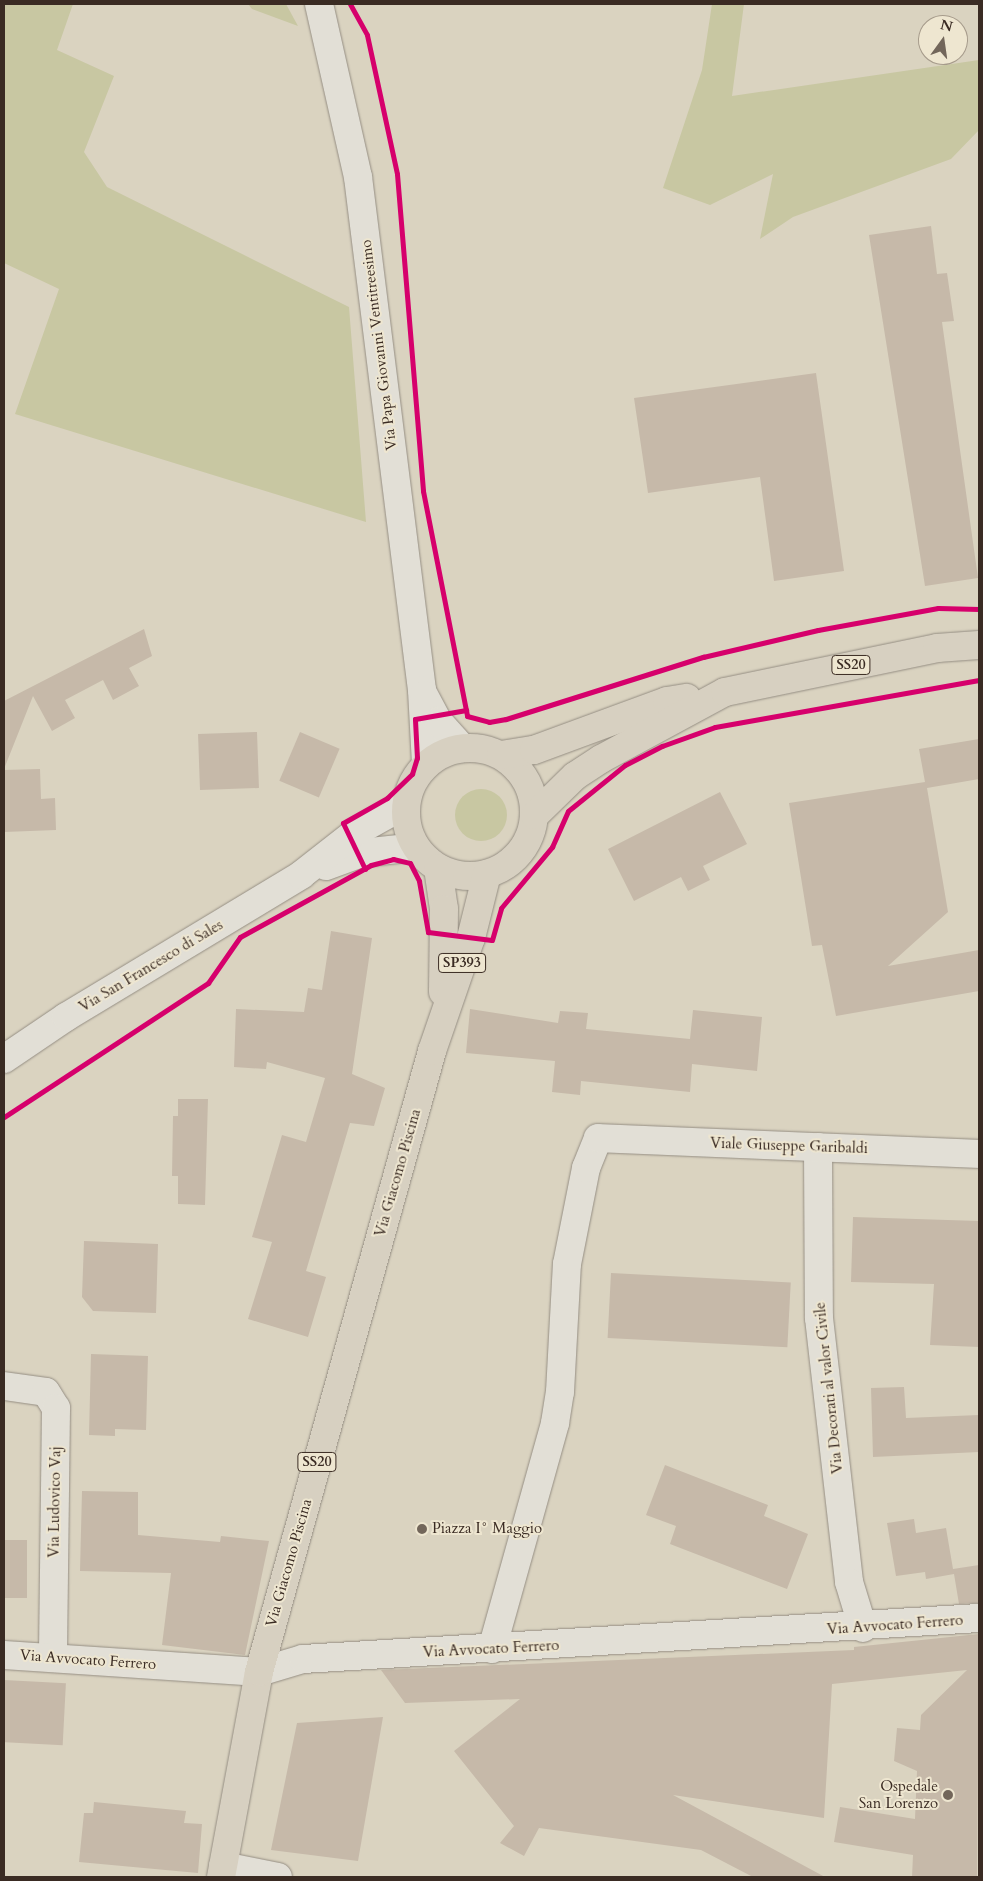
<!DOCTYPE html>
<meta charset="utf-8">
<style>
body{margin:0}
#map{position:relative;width:983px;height:1881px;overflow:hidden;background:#dad3c0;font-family:Cardo,serif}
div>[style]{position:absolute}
.green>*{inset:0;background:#c8c7a2}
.round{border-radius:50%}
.building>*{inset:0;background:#c6b9a9;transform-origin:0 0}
.roads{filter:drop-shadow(0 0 1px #958e83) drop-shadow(0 0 1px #958e83)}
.street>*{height:28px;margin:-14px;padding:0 14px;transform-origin:14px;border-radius:14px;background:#e2dfd6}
.secondary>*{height:28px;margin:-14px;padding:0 14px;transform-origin:14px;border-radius:14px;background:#e2dfd6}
.primary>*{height:28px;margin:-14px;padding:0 14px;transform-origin:14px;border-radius:14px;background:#d7d0c1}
.primary>.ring{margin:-14px;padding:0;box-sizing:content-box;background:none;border:28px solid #d7d0c1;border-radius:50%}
.cycleway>*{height:5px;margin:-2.5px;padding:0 2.5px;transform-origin:2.5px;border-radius:2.5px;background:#d6006c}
.dots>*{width:14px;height:14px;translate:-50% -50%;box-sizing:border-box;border:2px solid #eee6d0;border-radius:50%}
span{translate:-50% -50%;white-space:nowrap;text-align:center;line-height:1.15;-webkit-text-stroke:4px #eee6d0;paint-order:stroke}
.shield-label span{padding:1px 4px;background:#eee6d0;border:1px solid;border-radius:4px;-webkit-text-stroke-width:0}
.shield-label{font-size:14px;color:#3a2b23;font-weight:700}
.street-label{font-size:15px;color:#3a2b23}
.poi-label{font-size:15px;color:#3a2b23}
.left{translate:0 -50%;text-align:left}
.right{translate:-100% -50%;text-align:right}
.frame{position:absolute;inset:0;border:5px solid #3a2b23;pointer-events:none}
.north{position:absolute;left:918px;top:15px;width:50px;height:50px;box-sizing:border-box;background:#eee6d0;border:1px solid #a69b8b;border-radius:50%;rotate:14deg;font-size:14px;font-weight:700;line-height:20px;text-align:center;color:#3a2b23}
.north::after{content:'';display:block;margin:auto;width:18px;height:22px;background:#72665a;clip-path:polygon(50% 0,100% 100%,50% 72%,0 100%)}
</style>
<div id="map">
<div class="green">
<i style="clip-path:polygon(4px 4px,73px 4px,57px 50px,114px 76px,84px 152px,107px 187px,349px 307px,366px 522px,15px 414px,59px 289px,4px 263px)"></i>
<i style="clip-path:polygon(248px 4px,286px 4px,298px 26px,252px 9px)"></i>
<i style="clip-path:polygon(712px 4px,744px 4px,732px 96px,979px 60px,979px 130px,951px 159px,793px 217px,760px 239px,773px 174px,710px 205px,663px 188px,702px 70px)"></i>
<i class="round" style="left:455px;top:789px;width:52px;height:52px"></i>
</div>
<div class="building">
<i style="clip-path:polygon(931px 226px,937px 274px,947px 273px,954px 321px,942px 322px,978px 578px,925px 586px,869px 235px)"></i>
<i style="clip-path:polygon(816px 373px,844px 571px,774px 581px,760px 477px,648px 493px,634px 398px)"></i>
<i style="clip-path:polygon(144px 629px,152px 656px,129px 668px,139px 686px,113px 700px,103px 680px,65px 700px,75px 718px,52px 731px,33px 696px,4px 769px,4px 701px)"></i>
<i style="left:257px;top:732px;width:56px;height:59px;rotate:88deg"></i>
<i style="left:300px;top:732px;width:43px;height:53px;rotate:23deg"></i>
<i style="clip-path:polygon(979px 739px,979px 779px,927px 788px,948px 912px,888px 966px,979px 950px,979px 991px,836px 1016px,822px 945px,812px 946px,789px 803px,925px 782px,919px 749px)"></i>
<i style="clip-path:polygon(40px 769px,41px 799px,55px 798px,56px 830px,4px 832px,4px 770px)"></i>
<i style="clip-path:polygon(720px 792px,747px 844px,703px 866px,710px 880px,688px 891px,681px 877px,634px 901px,608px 849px)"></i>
<i style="clip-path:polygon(331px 931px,372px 938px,352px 1074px,385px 1088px,374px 1126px,350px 1123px,306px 1271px,326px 1277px,308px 1337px,248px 1319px,272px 1242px,252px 1237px,282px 1135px,306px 1142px,325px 1078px,267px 1062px,266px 1069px,234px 1067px,236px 1009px,304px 1012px,308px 988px,322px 990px)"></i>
<i style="clip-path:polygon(470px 1009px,558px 1023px,560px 1011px,588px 1013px,586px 1029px,690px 1039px,693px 1010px,762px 1017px,757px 1071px,692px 1064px,690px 1092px,581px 1081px,580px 1095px,552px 1092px,555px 1061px,466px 1053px)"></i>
<i style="clip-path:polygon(178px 1099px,208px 1099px,205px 1205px,178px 1204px,178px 1176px,172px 1176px,173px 1116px,178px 1116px)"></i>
<i style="clip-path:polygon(853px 1217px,979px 1221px,979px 1347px,930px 1345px,934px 1284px,851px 1282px)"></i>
<i style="clip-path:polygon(84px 1241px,158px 1244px,156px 1313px,93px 1311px,82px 1297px)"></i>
<i style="left:611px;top:1273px;width:180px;height:65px;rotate:3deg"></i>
<i style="clip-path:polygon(91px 1354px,148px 1356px,146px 1430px,115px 1429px,115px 1436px,89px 1435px)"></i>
<i style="clip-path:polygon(904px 1387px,906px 1418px,979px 1415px,979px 1452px,873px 1457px,871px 1388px)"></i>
<i style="clip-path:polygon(665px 1465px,768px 1505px,764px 1516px,808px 1534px,787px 1589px,670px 1544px,676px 1526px,646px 1515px)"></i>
<i style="clip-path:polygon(82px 1491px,138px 1492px,138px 1535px,220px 1542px,221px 1536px,269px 1541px,245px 1655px,162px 1645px,171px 1573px,80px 1571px)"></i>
<i style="clip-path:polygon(914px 1519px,916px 1533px,946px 1528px,953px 1569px,979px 1565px,979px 1603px,959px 1604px,954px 1574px,926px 1579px,925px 1572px,896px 1576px,887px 1523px)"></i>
<i style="left:4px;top:1540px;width:23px;height:58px"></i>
<i style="clip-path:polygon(979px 1634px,977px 1877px,912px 1877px,913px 1855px,834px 1842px,840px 1807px,915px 1819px,917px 1771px,894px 1761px,897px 1728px,920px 1730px,921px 1715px,967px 1670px,832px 1684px,824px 1818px,673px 1795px,825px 1877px,753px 1877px,701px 1850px,539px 1828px,524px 1856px,500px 1843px,514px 1826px,454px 1751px,520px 1699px,405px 1703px,381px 1670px,854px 1650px,854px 1647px)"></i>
<i style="left:4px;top:1680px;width:62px;height:62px;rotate:3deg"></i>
<i style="clip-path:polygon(383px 1717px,358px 1861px,271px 1850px,297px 1723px)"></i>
<i style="clip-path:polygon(94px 1802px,186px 1811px,184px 1823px,202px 1824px,198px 1873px,79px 1862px,84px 1813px,93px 1813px)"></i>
</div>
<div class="roads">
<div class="street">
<i style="left:319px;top:4px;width:177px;rotate:77.3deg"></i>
<i style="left:358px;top:177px;width:517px;rotate:82.89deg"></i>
<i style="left:422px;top:690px;width:74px;rotate:86.9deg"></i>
<i style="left:424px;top:695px;width:30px;rotate:62deg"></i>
<i style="left:438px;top:721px;width:36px;rotate:48deg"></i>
<i style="left:818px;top:1147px;width:171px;rotate:89.7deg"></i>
<i style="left:819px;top:1318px;width:266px;rotate:83.5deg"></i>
<i style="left:849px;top:1582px;width:48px;rotate:73.1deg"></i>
<i style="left:4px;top:1386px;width:42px;rotate:8.1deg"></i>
<i style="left:46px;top:1392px;width:19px;rotate:58deg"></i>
<i style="left:56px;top:1408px;width:250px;rotate:90.7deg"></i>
<i style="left:492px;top:1649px;width:235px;rotate:-74.4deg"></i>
<i style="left:555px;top:1423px;width:31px;rotate:-81deg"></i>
<i style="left:560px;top:1392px;width:128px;rotate:-86.9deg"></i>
<i style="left:567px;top:1264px;width:98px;rotate:-78.8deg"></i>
<i style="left:586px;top:1168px;width:32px;rotate:-68deg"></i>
<i style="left:598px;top:1138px;width:381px;rotate:2.4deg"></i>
<i style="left:4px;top:1655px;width:256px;rotate:3.8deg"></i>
<i style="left:259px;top:1672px;width:46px;rotate:-16.5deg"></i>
<i style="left:303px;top:1659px;width:677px;rotate:-3.47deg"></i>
<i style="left:223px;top:1866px;width:56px;rotate:11.3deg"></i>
</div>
<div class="secondary">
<i style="left:326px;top:866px;width:37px;rotate:-20deg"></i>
<i style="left:361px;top:853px;width:55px;rotate:-6.2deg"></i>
<i style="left:4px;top:1059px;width:75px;rotate:-34.1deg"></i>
<i style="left:66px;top:1017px;width:275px;rotate:-31.1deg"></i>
<i style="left:301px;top:875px;width:70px;rotate:-38deg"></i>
<i style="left:356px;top:832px;width:57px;rotate:-29.2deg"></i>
</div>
<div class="primary">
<i class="ring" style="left:406px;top:748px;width:100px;height:100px"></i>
<i style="left:501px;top:755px;width:33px;rotate:-9deg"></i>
<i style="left:534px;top:750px;width:142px;rotate:-20.2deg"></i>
<i style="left:667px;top:701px;width:20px;rotate:-9deg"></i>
<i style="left:535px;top:815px;width:56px;rotate:-44.3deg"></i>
<i style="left:575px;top:776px;width:31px;rotate:-33deg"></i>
<i style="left:601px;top:759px;width:141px;rotate:-28.4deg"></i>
<i style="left:725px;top:692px;width:217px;rotate:-11.7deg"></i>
<i style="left:937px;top:648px;width:42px;rotate:-4.1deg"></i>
<i style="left:438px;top:868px;width:41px;rotate:81.7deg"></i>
<i style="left:444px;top:909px;width:83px;rotate:90.7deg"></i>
<i style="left:221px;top:1877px;width:208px;rotate:-79.5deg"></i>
<i style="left:259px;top:1672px;width:645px;rotate:-74.43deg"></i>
<i style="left:432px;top:1051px;width:120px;rotate:-71deg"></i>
<i style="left:471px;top:938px;width:66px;rotate:-76deg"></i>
</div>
</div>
<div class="cycleway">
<i style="left:350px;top:4px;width:35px;rotate:61deg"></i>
<i style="left:367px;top:35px;width:142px;rotate:77.8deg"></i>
<i style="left:397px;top:174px;width:318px;rotate:85.3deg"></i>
<i style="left:423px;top:491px;width:229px;rotate:78.9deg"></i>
<i style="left:467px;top:716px;width:23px;rotate:15deg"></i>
<i style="left:489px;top:722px;width:17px;rotate:-10deg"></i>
<i style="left:506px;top:719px;width:207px;rotate:-17.5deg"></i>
<i style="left:703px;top:657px;width:118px;rotate:-13.2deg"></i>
<i style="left:818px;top:630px;width:122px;rotate:-10.4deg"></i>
<i style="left:938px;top:608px;width:41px;rotate:1.4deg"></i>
<i style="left:365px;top:869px;width:51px;rotate:-115.6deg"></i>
<i style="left:343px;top:823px;width:51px;rotate:-29.6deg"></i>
<i style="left:387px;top:798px;width:35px;rotate:-44deg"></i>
<i style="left:412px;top:774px;width:17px;rotate:-73deg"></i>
<i style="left:417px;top:758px;width:39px;rotate:-93deg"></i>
<i style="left:415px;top:719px;width:52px;rotate:-10deg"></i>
<i style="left:4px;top:1117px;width:244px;rotate:-33.3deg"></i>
<i style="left:208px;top:983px;width:56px;rotate:-55.2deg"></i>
<i style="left:240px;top:937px;width:149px;rotate:-28.8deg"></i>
<i style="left:371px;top:865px;width:23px;rotate:-15deg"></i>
<i style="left:393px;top:859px;width:17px;rotate:13deg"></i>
<i style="left:410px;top:863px;width:20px;rotate:63deg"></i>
<i style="left:419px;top:881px;width:52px;rotate:80deg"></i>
<i style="left:428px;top:932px;width:64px;rotate:7.1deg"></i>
<i style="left:492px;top:940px;width:33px;rotate:-74deg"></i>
<i style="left:501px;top:908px;width:80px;rotate:-50.1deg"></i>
<i style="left:552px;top:847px;width:39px;rotate:-66deg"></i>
<i style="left:568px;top:811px;width:73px;rotate:-38.9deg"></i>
<i style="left:625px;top:765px;width:42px;rotate:-27.2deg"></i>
<i style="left:662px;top:746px;width:56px;rotate:-19.7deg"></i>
<i style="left:715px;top:727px;width:268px;rotate:-10.1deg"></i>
</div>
<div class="dots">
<i style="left:422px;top:1529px;background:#72665a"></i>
<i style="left:948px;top:1795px;background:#72665a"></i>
</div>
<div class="shield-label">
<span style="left:851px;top:665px">SS20</span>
<span style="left:462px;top:963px">SP393</span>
<span style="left:317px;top:1462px">SS20</span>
</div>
<div class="street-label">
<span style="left:379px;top:345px;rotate:-97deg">Via Papa Giovanni Ventitreesimo</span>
<span style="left:151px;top:966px;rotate:-31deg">Via San Francesco di Sales</span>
<span style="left:789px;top:1146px;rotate:2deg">Viale Giuseppe Garibaldi</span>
<span style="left:398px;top:1173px;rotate:-74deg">Via Giacomo Piscina</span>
<span style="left:829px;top:1388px;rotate:-96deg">Via Decorati al valor Civile</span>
<span style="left:55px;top:1502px;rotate:-89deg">Via Ludovico Vaj</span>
<span style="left:289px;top:1563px;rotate:-74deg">Via Giacomo Piscina</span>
<span style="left:895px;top:1625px;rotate:-4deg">Via Avvocato Ferrero</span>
<span style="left:491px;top:1649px;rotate:-3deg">Via Avvocato Ferrero</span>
<span style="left:88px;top:1660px;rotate:4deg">Via Avvocato Ferrero</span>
</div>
<div class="poi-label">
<span class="left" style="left:432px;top:1529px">Piazza I° Maggio</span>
<span class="right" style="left:938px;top:1795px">Ospedale<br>San Lorenzo</span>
</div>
<div class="frame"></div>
<div class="north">N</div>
</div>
